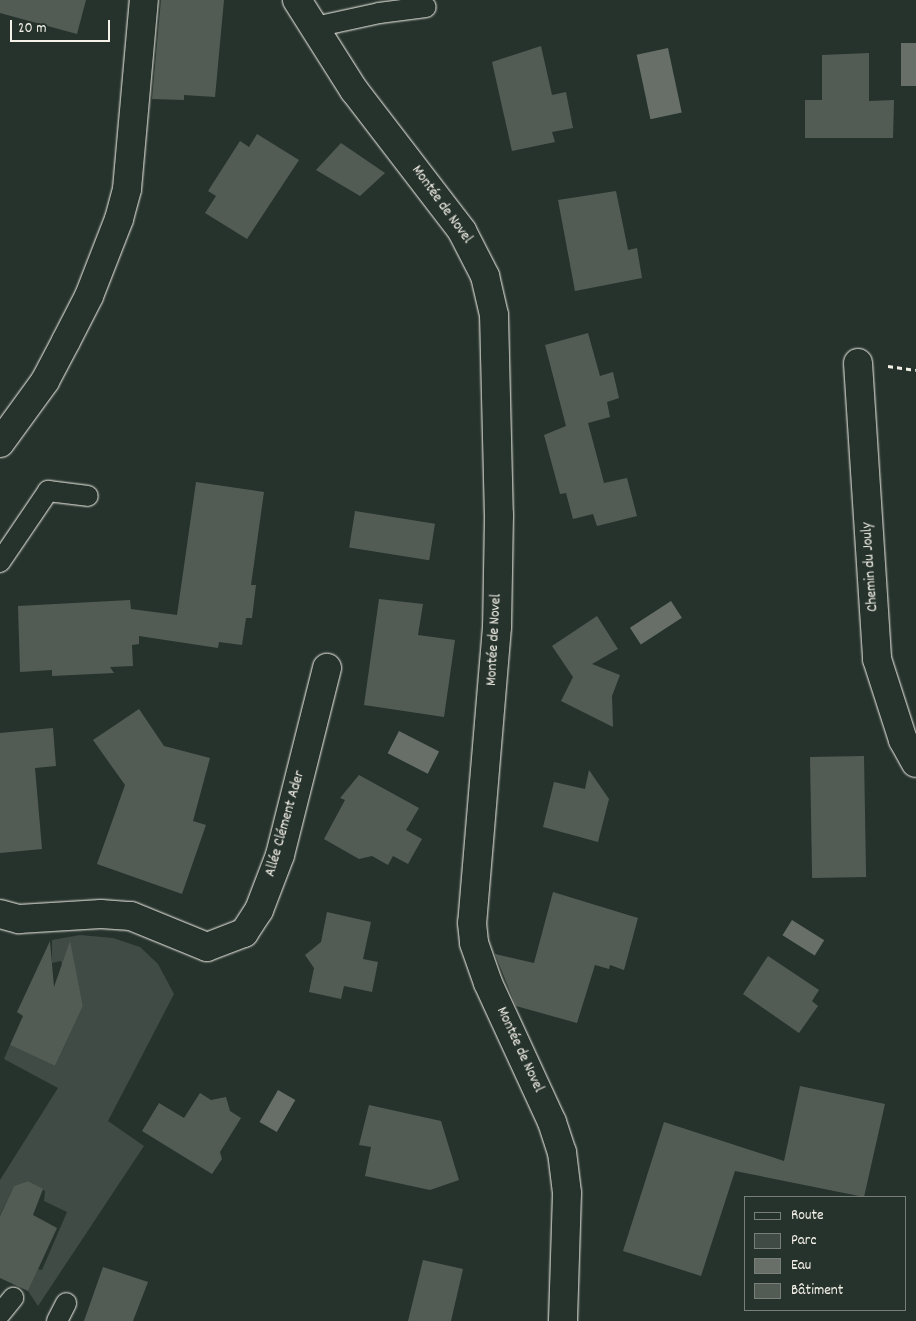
<!DOCTYPE html>
<meta charset="utf-8">
<style>
body{margin:0}
#map{position:relative;width:916px;height:1321px;overflow:hidden;background:#26332d;font-family:Dekko,sans-serif}
div>[style]{position:absolute}
.green>*{inset:0;background:#414b45}
.water>*{inset:0;background:#676f68;transform-origin:0 0}
.building>*{inset:0;background:#525c55;transform-origin:0 0}
.path>*{height:3px;margin-top:-1.5px;transform-origin:0;background:repeating-linear-gradient(90deg,#f4f1e8 0 5px,transparent 0 9px)}
.roads{filter:drop-shadow(0 0 1px #f4f1e8) drop-shadow(0 0 1px #f4f1e8)}
.service>*{height:20px;margin:-10px;padding:0 10px;transform-origin:10px;border-radius:10px;background:#26332d}
.minor>*{height:28px;margin:-14px;padding:0 14px;transform-origin:14px;border-radius:14px;background:#26332d}
span{translate:-50% -50%;white-space:nowrap;text-align:center;line-height:1.15;-webkit-text-stroke:4.5px #26332d;paint-order:stroke}
.street-label{font-size:15px;color:#f4f1e8}
.legend{position:absolute;left:744px;top:1196px;width:162px;height:115px;box-sizing:border-box;background:#26332d;border:1px solid #787f78;margin:0;padding:6px 9px;list-style:none;font-size:15px;color:#f4f1e8}
.legend li{display:flex;align-items:center;gap:10px;height:25px}
.legend b{width:25px;border:1px solid #787f78}
.scale{position:absolute;left:10px;top:20px;width:100px;height:22px;box-sizing:border-box;border:2px solid #f4f1e8;border-top:0;padding-left:6px;font-size:15px;line-height:18px;white-space:nowrap;color:#f4f1e8;-webkit-text-stroke:4px #26332d;paint-order:stroke}
</style>
<div id="map">
<div class="green">
<i style="clip-path:polygon(80px 935px,113px 938px,140px 947px,158px 964px,174px 994px,108px 1121px,144px 1146px,38px 1306px,28px 1291px,38px 1269px,42px 1270px,67px 1212px,44px 1201px,45px 1191px,28px 1181px,14px 1186px,0 1215px,0 1180px,58px 1088px,4px 1059px,10px 1045px,55px 1066px,83px 1006px,76px 973px,64px 975px,61px 961px,52px 963px,52px 940px)"></i>
</div>
<div class="water">
<i style="left:901px;top:43px;width:15px;height:43px"></i>
<i style="left:668px;top:48px;width:66px;height:32px;rotate:78deg"></i>
<i style="left:671px;top:601px;width:20px;height:49px;rotate:57deg"></i>
<i style="left:399px;top:731px;width:45px;height:25px;rotate:27deg"></i>
<i style="left:792px;top:920px;width:38px;height:18px;rotate:32deg"></i>
<i style="left:278px;top:1090px;width:20px;height:37px;rotate:30deg"></i>
</div>
<div class="building">
<i style="clip-path:polygon(0 0,86px 0,77px 34px,0 13px)"></i>
<i style="clip-path:polygon(161px 0,224px 0,215px 97px,184px 95px,184px 100px,152px 99px)"></i>
<i style="clip-path:polygon(541px 46px,552px 95px,566px 92px,573px 128px,552px 132px,555px 142px,512px 151px,492px 62px)"></i>
<i style="clip-path:polygon(869px 53px,869px 101px,894px 100px,893px 138px,805px 138px,805px 100px,822px 100px,822px 55px)"></i>
<i style="clip-path:polygon(257px 134px,299px 160px,247px 239px,205px 213px,216px 196px,208px 191px,240px 141px,249px 147px)"></i>
<i style="clip-path:polygon(341px 143px,385px 173px,360px 196px,316px 170px)"></i>
<i style="clip-path:polygon(616px 191px,628px 250px,637px 248px,642px 278px,575px 291px,558px 200px)"></i>
<i style="clip-path:polygon(588px 333px,600px 376px,613px 372px,619px 398px,607px 402px,610px 417px,588px 423px,604px 483px,627px 478px,637px 516px,597px 526px,593px 514px,573px 519px,566px 493px,560px 494px,544px 435px,566px 426px,545px 345px)"></i>
<i style="clip-path:polygon(196px 482px,264px 492px,251px 585px,256px 585px,252px 618px,246px 618px,242px 645px,219px 642px,218px 648px,139px 636px,139px 644px,132px 645px,133px 666px,110px 667px,114px 673px,52px 676px,52px 670px,20px 672px,18px 606px,130px 600px,131px 609px,177px 615px)"></i>
<i style="left:355px;top:511px;width:81px;height:37px;rotate:9deg"></i>
<i style="clip-path:polygon(379px 599px,423px 604px,418px 635px,455px 640px,444px 717px,364px 705px)"></i>
<i style="clip-path:polygon(597px 616px,618px 649px,592px 664px,620px 675px,612px 696px,613px 727px,561px 701px,573px 677px,552px 646px)"></i>
<i style="clip-path:polygon(139px 709px,164px 746px,210px 758px,193px 821px,206px 825px,182px 894px,97px 864px,125px 785px,93px 740px)"></i>
<i style="clip-path:polygon(53px 728px,56px 766px,35px 768px,42px 849px,0 853px,0 733px)"></i>
<i style="left:864px;top:756px;width:121px;height:54px;rotate:89deg"></i>
<i style="clip-path:polygon(589px 770px,609px 799px,598px 842px,543px 827px,554px 782px,585px 789px)"></i>
<i style="clip-path:polygon(359px 775px,419px 808px,406px 830px,422px 839px,408px 864px,393px 856px,388px 865px,372px 856px,359px 859px,324px 839px,345px 800px,340px 798px)"></i>
<i style="clip-path:polygon(553px 892px,638px 918px,624px 970px,610px 965px,609px 969px,595px 965px,577px 1023px,516px 1006px,495px 954px,534px 963px)"></i>
<i style="clip-path:polygon(327px 912px,371px 922px,363px 959px,378px 962px,372px 992px,344px 986px,341px 999px,309px 992px,314px 968px,305px 955px,321px 942px)"></i>
<i style="clip-path:polygon(50px 941px,54px 987px,70px 941px,83px 1006px,55px 1066px,10px 1045px,23px 1016px,17px 1012px)"></i>
<i style="clip-path:polygon(768px 956px,819px 990px,812px 1001px,818px 1006px,799px 1033px,743px 994px)"></i>
<i style="clip-path:polygon(800px 1086px,885px 1104px,864px 1197px,735px 1171px,701px 1276px,623px 1251px,664px 1122px,784px 1161px)"></i>
<i style="clip-path:polygon(200px 1093px,211px 1100px,226px 1097px,230px 1111px,241px 1118px,220px 1152px,222px 1159px,212px 1174px,142px 1131px,159px 1103px,184px 1118px)"></i>
<i style="clip-path:polygon(369px 1105px,441px 1121px,459px 1180px,430px 1190px,365px 1176px,371px 1147px,359px 1145px)"></i>
<i style="clip-path:polygon(28px 1181px,43px 1189px,33px 1215px,57px 1228px,28px 1291px,0 1278px,0 1216px,14px 1186px)"></i>
<i style="clip-path:polygon(423px 1260px,463px 1269px,451px 1321px,408px 1321px)"></i>
<i style="clip-path:polygon(103px 1267px,148px 1282px,133px 1321px,84px 1321px)"></i>
</div>
<div class="path">
<i style="left:888px;top:366px;width:28px;rotate:8deg"></i>
</div>
<div class="roads">
<div class="service">
<i style="left:315px;top:27px;width:66px;rotate:-12.3deg"></i>
<i style="left:379px;top:13px;width:47px;rotate:-7.3deg"></i>
<i style="left:0;top:562px;width:86px;rotate:-55.9deg"></i>
<i style="left:48px;top:491px;width:40px;rotate:7.1deg"></i>
<i style="left:0;top:1314px;width:21px;rotate:-51deg"></i>
<i style="left:57px;top:1321px;width:20px;rotate:-63deg"></i>
</div>
<div class="minor">
<i style="left:297px;top:0;width:107px;rotate:57.7deg"></i>
<i style="left:354px;top:90px;width:178px;rotate:52.5deg"></i>
<i style="left:462px;top:231px;width:51px;rotate:62.9deg"></i>
<i style="left:485px;top:276px;width:40px;rotate:77deg"></i>
<i style="left:494px;top:315px;width:200px;rotate:88.6deg"></i>
<i style="left:499px;top:515px;width:112px;rotate:91deg"></i>
<i style="left:497px;top:627px;width:297px;rotate:94.8deg"></i>
<i style="left:472px;top:923px;width:20px;rotate:84deg"></i>
<i style="left:474px;top:943px;width:42px;rotate:70.7deg"></i>
<i style="left:488px;top:983px;width:153px;rotate:65.3deg"></i>
<i style="left:552px;top:1122px;width:32px;rotate:72deg"></i>
<i style="left:562px;top:1152px;width:41px;rotate:83deg"></i>
<i style="left:567px;top:1193px;width:128px;rotate:91.8deg"></i>
<i style="left:858px;top:363px;width:297px;rotate:86.3deg"></i>
<i style="left:877px;top:659px;width:85px;rotate:72.2deg"></i>
<i style="left:903px;top:740px;width:26px;rotate:61deg"></i>
<i style="left:0;top:443px;width:77px;rotate:-54deg"></i>
<i style="left:45px;top:381px;width:45px;rotate:-62.3deg"></i>
<i style="left:66px;top:341px;width:51px;rotate:-62.9deg"></i>
<i style="left:89px;top:296px;width:83px;rotate:-68.7deg"></i>
<i style="left:119px;top:219px;width:31px;rotate:-75deg"></i>
<i style="left:127px;top:189px;width:190px;rotate:-84.9deg"></i>
<i style="left:0;top:914px;width:20px;rotate:15deg"></i>
<i style="left:19px;top:919px;width:82px;rotate:-3.5deg"></i>
<i style="left:101px;top:914px;width:30px;rotate:4deg"></i>
<i style="left:131px;top:916px;width:82px;rotate:22.2deg"></i>
<i style="left:207px;top:947px;width:40px;rotate:-21deg"></i>
<i style="left:244px;top:933px;width:27px;rotate:-57deg"></i>
<i style="left:259px;top:910px;width:59px;rotate:-69.1deg"></i>
<i style="left:280px;top:855px;width:193px;rotate:-75.9deg"></i>
</div>
</div>
<div class="street-label">
<span style="left:441px;top:205px;rotate:54deg">Montée de Novel</span>
<span style="left:871px;top:567px;rotate:-94deg">Chemin du Jouly</span>
<span style="left:495px;top:640px;rotate:-87deg">Montée de Novel</span>
<span style="left:286px;top:824px;rotate:-74deg">Allée Clément Ader</span>
<span style="left:519px;top:1050px;rotate:65deg">Montée de Novel</span>
</div>
<ul class="legend">
<li><b style="height:6px;background:#26332d"></b>Route</li>
<li><b style="height:14px;background:#414b45"></b>Parc</li>
<li><b style="height:14px;background:#676f68"></b>Eau</li>
<li><b style="height:14px;background:#525c55"></b>Bâtiment</li>
</ul>
<div class="scale">20 m</div>
</div>
